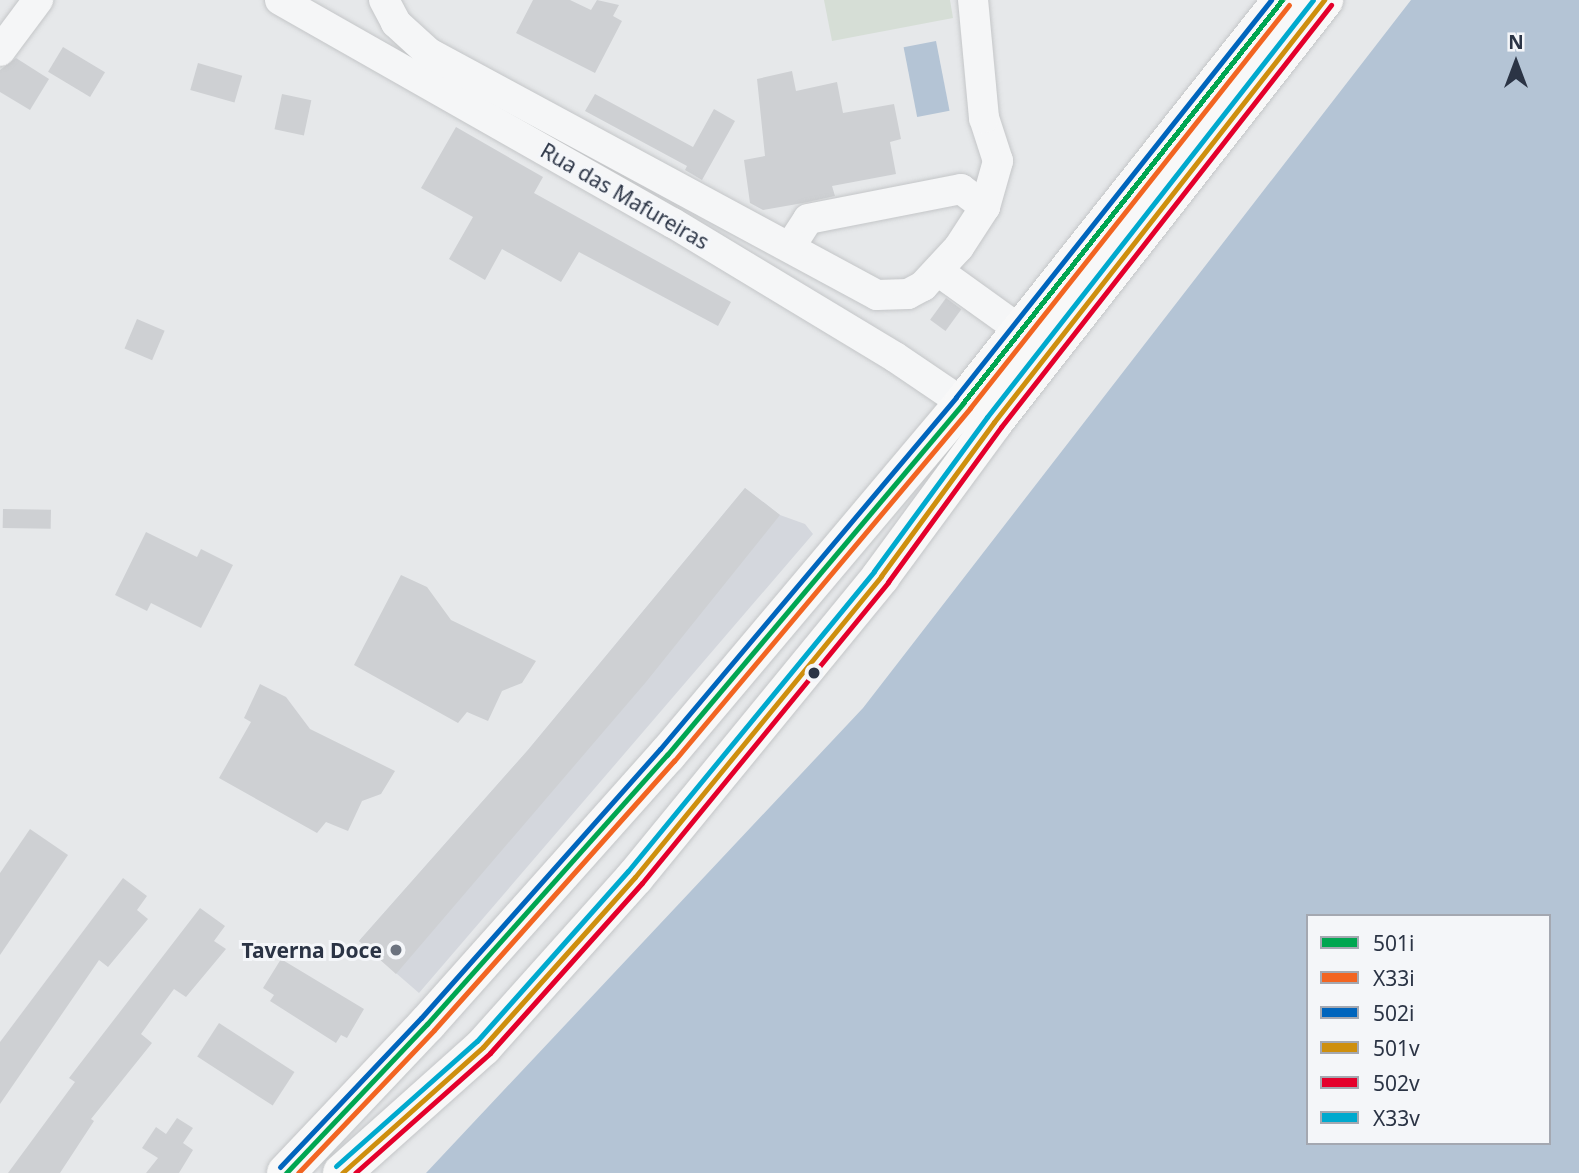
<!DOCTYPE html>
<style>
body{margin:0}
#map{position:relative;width:1579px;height:1173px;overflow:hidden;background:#e6e8ea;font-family:"Noto Sans",sans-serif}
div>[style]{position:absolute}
.built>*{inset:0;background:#d4d7dd}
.green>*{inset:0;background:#d6ded6}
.water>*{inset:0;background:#b4c4d5;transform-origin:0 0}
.building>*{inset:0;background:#ced0d3;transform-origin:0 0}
.roads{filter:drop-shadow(0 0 2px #c4c6c8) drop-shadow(0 0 2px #c4c6c8)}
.minor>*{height:30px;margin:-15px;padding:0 15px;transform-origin:15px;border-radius:15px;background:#f5f6f7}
.major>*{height:38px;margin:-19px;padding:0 19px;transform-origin:19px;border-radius:19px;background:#f8f8f8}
.bus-1>*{height:5px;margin:-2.5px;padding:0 2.5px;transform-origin:2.5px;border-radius:2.5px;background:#00a651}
.bus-2>*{height:5px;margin:-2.5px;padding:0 2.5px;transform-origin:2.5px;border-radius:2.5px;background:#f26522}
.bus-3>*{height:5px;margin:-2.5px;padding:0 2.5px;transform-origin:2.5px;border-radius:2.5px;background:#0065bd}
.bus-4>*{height:5px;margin:-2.5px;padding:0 2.5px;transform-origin:2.5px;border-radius:2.5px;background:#ce8f0e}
.bus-5>*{height:5px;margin:-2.5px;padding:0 2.5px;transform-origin:2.5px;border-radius:2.5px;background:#e4002b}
.bus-6>*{height:5px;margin:-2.5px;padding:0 2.5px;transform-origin:2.5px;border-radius:2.5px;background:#00a9ce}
.dots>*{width:19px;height:19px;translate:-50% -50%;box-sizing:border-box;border:4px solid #f4f6f9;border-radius:50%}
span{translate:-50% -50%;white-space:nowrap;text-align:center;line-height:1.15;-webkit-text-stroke:6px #f4f6f9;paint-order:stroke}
.street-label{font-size:21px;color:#2b3445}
.poi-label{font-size:21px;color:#2b3445;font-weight:700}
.right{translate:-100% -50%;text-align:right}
.legend{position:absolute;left:1306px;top:914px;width:245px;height:231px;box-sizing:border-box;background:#f4f6f9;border:2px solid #a4a8b1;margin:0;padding:9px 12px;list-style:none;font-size:21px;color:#2b3445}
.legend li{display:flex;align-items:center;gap:14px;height:35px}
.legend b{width:35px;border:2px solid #a4a8b1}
.north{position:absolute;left:1481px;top:28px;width:70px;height:70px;-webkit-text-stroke:5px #f4f6f9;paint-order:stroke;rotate:0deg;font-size:19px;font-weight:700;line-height:28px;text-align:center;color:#2b3445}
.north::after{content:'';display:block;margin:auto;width:24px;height:32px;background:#2b3445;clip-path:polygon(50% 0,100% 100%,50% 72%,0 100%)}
</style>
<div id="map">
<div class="built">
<i style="clip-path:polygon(745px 488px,780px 515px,805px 524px,813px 534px,419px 993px,359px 941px,528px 750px)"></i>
</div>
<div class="green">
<i style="clip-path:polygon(824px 0,950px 0,953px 18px,832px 41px)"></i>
</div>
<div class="water">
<i style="clip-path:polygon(evenodd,1411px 0,1579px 0,1579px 1173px,426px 1173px,863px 708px,1411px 0,1308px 916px,1549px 916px,1549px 1143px,1308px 1143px,1308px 916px)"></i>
<i style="left:936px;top:41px;width:71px;height:33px;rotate:79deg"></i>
</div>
<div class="building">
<i style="clip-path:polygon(533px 0,570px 0,591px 10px,597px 0,619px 5px,613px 16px,622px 21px,595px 73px,516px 33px)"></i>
<i style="left:63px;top:47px;width:49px;height:29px;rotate:31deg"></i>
<i style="clip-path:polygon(16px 58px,49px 79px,30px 110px,0 92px,0 70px)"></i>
<i style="left:198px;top:63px;width:46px;height:28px;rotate:16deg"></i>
<i style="clip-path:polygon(792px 71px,796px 91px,837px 82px,843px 113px,894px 104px,901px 139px,890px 142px,896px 174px,832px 186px,835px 196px,803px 203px,763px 210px,750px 203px,744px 160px,765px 156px,757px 79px)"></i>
<i style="left:282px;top:94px;width:30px;height:36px;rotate:12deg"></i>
<i style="clip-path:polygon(595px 94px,693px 147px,714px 109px,735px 121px,702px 180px,685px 170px,687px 166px,585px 111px)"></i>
<i style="clip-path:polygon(456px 127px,543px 177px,534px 193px,731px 302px,718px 326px,579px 252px,561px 282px,502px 249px,485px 280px,449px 259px,473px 217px,421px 188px)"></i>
<i style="left:946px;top:298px;width:19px;height:27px;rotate:36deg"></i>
<i style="left:137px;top:319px;width:30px;height:32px;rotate:23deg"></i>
<i style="clip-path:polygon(745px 488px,780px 515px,646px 682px,396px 974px,359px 941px,528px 750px)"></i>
<i style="left:3px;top:509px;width:48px;height:19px;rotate:1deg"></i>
<i style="clip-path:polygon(146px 532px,197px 557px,201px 549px,233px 565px,201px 628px,151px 603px,147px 611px,115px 595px)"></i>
<i style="clip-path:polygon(401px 575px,427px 587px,451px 620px,536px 661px,522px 683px,502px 691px,488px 721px,467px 712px,458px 723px,354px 665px)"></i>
<i style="clip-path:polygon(260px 684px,286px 697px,310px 729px,395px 771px,381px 794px,362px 801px,348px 831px,326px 822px,317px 833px,219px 778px,251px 722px,244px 718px)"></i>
<i style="clip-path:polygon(30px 829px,68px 855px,0 955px,0 873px)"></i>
<i style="clip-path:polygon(123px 878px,147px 896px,137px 910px,148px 919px,108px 967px,99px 960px,0 1104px,0 1042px)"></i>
<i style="clip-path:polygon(200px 908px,225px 926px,214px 941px,226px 949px,186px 997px,174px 989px,151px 1020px,141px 1034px,152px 1043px,91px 1119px,94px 1121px,60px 1173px,8px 1173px,75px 1082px,69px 1078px)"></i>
<i style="clip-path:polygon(281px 959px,364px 1009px,347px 1038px,341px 1035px,336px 1043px,270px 1001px,274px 995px,263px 988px)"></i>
<i style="left:219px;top:1023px;width:90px;height:40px;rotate:33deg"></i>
<i style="clip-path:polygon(177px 1118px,193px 1128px,183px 1143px,193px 1150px,179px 1173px,146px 1173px,158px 1158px,142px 1148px,156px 1127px,166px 1134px)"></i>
</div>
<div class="roads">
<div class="minor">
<i style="left:280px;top:0;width:452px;rotate:29.6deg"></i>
<i style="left:673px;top:223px;width:259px;rotate:31.1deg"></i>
<i style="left:895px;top:357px;width:82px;rotate:34.1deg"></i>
<i style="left:384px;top:0;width:26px;rotate:62deg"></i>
<i style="left:396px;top:23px;width:45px;rotate:42.3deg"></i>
<i style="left:429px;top:53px;width:509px;rotate:28.38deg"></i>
<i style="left:877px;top:295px;width:31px;rotate:-2deg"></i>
<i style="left:908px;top:294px;width:17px;rotate:-28deg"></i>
<i style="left:923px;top:286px;width:53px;rotate:-47.3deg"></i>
<i style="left:959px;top:247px;width:48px;rotate:-57deg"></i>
<i style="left:985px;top:207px;width:48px;rotate:-74.2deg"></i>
<i style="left:998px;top:161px;width:45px;rotate:-108deg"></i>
<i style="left:984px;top:118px;width:119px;rotate:-95.3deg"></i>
<i style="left:0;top:51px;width:64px;rotate:-53.3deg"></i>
<i style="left:790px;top:247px;width:33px;rotate:-57deg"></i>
<i style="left:808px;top:219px;width:156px;rotate:-11.1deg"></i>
<i style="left:961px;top:189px;width:30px;rotate:37deg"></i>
<i style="left:938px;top:271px;width:101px;rotate:35.7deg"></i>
</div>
<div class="major">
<i style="left:286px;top:1173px;width:205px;rotate:-46.6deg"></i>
<i style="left:427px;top:1024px;width:361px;rotate:-48.3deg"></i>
<i style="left:667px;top:755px;width:460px;rotate:-49.9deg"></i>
<i style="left:963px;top:403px;width:514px;rotate:-51.64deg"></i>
<i style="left:342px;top:1173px;width:189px;rotate:-41.8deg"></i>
<i style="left:483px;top:1047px;width:228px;rotate:-48.2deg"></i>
<i style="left:635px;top:877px;width:389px;rotate:-50.7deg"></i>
<i style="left:881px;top:576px;width:191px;rotate:-53.7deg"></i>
<i style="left:994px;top:422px;width:536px;rotate:-51.97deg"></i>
</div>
</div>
<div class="bus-1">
<i style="left:286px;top:1173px;width:205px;rotate:-46.6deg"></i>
<i style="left:427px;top:1024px;width:361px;rotate:-48.3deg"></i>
<i style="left:667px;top:755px;width:460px;rotate:-49.9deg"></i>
<i style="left:963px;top:403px;width:514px;rotate:-51.64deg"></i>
</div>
<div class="bus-2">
<i style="left:298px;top:1173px;width:197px;rotate:-46.4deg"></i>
<i style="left:434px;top:1030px;width:361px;rotate:-48.3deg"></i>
<i style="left:674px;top:761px;width:461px;rotate:-50deg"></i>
<i style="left:970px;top:408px;width:514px;rotate:-51.64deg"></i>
</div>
<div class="bus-3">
<i style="left:280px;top:1167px;width:205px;rotate:-46.6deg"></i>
<i style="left:421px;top:1018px;width:360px;rotate:-48.4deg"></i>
<i style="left:660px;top:749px;width:460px;rotate:-49.9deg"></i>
<i style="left:956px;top:397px;width:507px;rotate:-51.57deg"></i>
</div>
<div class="bus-4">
<i style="left:342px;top:1173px;width:189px;rotate:-41.8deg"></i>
<i style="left:483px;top:1047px;width:228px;rotate:-48.2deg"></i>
<i style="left:635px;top:877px;width:389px;rotate:-50.7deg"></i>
<i style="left:881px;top:576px;width:191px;rotate:-53.7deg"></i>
<i style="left:994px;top:422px;width:536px;rotate:-51.97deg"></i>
</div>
<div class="bus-5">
<i style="left:355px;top:1173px;width:181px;rotate:-41.6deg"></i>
<i style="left:490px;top:1053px;width:228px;rotate:-48.2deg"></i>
<i style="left:642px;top:883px;width:389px;rotate:-50.7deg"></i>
<i style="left:888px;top:582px;width:192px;rotate:-53.9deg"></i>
<i style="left:1001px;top:427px;width:536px;rotate:-51.97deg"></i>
</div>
<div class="bus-6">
<i style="left:336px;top:1166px;width:188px;rotate:-41.6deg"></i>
<i style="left:477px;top:1041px;width:227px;rotate:-48.4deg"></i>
<i style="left:628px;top:871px;width:388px;rotate:-50.6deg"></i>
<i style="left:874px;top:571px;width:191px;rotate:-53.7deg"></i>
<i style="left:987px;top:417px;width:529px;rotate:-51.98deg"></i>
</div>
<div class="dots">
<i style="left:814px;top:673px;background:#2b3445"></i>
<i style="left:396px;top:950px;background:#6c737f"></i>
</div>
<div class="street-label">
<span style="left:625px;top:196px;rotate:30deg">Rua das Mafureiras</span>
</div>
<div class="poi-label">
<span class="right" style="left:382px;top:950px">Taverna Doce</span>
</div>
<ul class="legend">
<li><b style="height:9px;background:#00a651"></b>501i</li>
<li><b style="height:9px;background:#f26522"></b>X33i</li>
<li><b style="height:9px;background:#0065bd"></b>502i</li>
<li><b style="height:9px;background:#ce8f0e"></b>501v</li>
<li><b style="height:9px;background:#e4002b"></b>502v</li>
<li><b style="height:9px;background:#00a9ce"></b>X33v</li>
</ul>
<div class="north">N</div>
</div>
